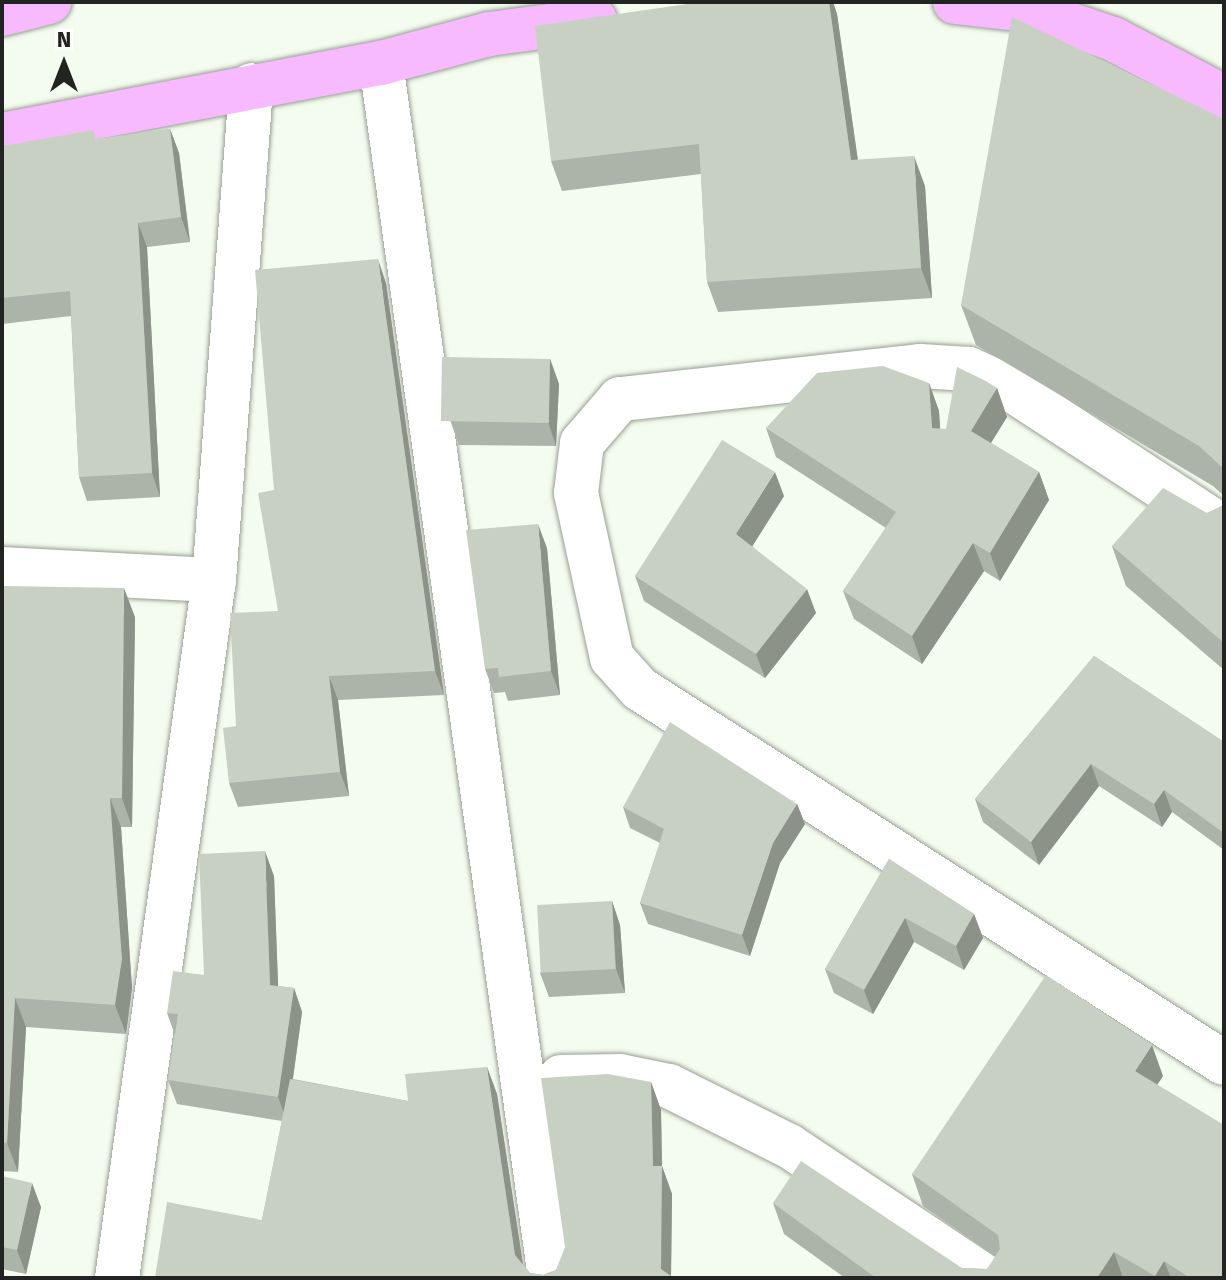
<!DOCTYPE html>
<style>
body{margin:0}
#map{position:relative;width:1226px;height:1280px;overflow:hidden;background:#f4fcef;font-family:"Fira Sans",sans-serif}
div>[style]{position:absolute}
.roads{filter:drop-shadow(0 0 2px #989f93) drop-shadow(0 0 2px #989f93)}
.minor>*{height:44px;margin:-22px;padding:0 22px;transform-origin:22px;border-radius:22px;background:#fff}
.highway>*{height:44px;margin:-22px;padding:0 22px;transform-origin:22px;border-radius:22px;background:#f7bafe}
.wall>*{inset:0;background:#acb3a8}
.shaded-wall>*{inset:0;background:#8c9288}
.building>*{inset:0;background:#c8d0c3;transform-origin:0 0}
span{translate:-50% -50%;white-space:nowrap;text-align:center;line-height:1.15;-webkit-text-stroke:6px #fff;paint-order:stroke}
.frame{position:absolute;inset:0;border:4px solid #212420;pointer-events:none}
.north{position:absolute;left:24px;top:24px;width:80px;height:80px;-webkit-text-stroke:6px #fff;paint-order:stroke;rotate:0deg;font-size:22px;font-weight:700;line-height:32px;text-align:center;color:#212420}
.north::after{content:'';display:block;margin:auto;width:28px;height:36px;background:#212420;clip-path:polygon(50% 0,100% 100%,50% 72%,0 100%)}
</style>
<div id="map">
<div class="roads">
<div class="minor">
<i style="left:381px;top:63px;width:1227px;rotate:82.08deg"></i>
<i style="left:1224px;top:528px;width:260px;rotate:-146.9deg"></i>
<i style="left:1006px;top:386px;width:41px;rotate:-155.3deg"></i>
<i style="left:969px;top:369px;width:49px;rotate:-176.5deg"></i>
<i style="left:920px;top:366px;width:302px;rotate:173.7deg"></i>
<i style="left:620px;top:399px;width:58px;rotate:130.8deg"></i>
<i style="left:582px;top:443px;width:50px;rotate:96.8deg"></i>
<i style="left:576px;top:493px;width:169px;rotate:77.7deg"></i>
<i style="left:612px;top:658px;width:42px;rotate:47.9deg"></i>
<i style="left:640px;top:689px;width:693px;rotate:32.64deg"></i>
<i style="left:2px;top:569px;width:212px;rotate:3deg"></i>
<i style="left:561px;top:1077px;width:59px;rotate:-1deg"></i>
<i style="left:620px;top:1076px;width:50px;rotate:11.5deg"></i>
<i style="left:669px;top:1086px;width:134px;rotate:26.6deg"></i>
<i style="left:789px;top:1146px;width:238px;rotate:33.7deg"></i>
<i style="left:117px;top:1278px;width:705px;rotate:-82.09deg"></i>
<i style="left:214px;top:580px;width:496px;rotate:-85.7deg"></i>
</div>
<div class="highway">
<i style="left:955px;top:2px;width:73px;rotate:6.3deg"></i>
<i style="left:1028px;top:10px;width:90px;rotate:18.8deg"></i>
<i style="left:1113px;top:39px;width:125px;rotate:27.6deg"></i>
<i style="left:2px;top:14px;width:49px;rotate:-14.3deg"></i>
<i style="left:2px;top:135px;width:386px;rotate:-10.8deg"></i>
<i style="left:381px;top:63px;width:112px;rotate:-15deg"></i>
<i style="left:489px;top:34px;width:107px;rotate:-7.5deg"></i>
</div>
</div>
<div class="wall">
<i style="clip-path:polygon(829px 2px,833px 2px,837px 14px,858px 160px,925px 186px,932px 298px,718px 312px,707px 282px,701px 174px,562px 191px,551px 161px)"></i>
<i style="clip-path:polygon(1224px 119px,1224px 496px,1213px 486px,976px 345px,961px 305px)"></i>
<i style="clip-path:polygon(170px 129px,179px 153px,190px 242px,147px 247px,160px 497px,87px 501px,79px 477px,71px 316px,2px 324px,2px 146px,97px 139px)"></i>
<i style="clip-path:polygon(386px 283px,444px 695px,338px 700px,349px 796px,238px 807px,229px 783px,236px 726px,278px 611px)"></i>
<i style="clip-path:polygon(550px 359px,559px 384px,556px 446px,459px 445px,450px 420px)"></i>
<i style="clip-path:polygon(929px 383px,939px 411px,940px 429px,946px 429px,997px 388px,1007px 417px,991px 443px,1039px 472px,1049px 500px,1000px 581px,984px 571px,922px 664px,854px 619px,843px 591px,886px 528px,776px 457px,766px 428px)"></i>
<i style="clip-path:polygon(784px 496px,752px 546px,816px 613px,765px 678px,644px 601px,635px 576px)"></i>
<i style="clip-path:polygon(1224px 505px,1224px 670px,1126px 586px,1112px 546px,1207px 513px)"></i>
<i style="clip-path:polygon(547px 548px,560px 695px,508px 701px,505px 692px,494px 693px,485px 669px)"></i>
<i style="clip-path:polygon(2px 586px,135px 617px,132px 827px,121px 827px,132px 988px,126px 1034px,26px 1027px,18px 1172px,2px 1171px)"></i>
<i style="clip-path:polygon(1094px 656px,1224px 742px,1224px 850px,1172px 812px,1162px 827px,1099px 786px,1039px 865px,983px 822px,975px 799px)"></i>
<i style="clip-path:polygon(797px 804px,805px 824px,780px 863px,750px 956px,648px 924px,640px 903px,660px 843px,630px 828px,623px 807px)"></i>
<i style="clip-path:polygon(889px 859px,974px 914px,983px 938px,964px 970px,914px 942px,873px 1014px,834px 993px,825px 969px)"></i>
<i style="clip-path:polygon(274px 876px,278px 986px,294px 988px,302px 1012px,293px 1079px,408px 1101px,487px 1067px,497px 1094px,523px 1264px,530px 1273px,543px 1275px,556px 1270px,651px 1082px,661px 1110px,662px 1166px,672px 1194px,671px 1276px,155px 1278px,262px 1220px,282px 1121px,177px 1104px,168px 1080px,175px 1035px,167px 1013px,204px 975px)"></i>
<i style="clip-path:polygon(612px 901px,620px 925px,625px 993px,549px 997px,540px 973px)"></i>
<i style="clip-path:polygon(1163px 1076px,1157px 1085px,1224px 1278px,845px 1278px,784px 1234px,773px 1203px,962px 1268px,987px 1269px,996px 1257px,923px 1206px,912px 1174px)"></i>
<i style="clip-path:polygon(2px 1176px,41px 1207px,26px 1274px,2px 1269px)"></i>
</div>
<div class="shaded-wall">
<i style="clip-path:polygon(829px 2px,833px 2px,837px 14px,862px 190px,851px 160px)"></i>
<i style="clip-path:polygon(170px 129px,179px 153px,190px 242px,181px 217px)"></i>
<i style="clip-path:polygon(914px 156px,925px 186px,932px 298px,921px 268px)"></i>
<i style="clip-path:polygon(138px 223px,147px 247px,160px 497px,152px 473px)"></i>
<i style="clip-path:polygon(378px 259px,386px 283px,444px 695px,435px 671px)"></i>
<i style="clip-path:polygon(550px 359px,559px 384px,556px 446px,548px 422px)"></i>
<i style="clip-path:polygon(929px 383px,939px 411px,942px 457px,932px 428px)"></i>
<i style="clip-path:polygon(997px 388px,1007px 417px,981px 459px,971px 431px)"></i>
<i style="clip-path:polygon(775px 472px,784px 496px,745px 558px,736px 534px)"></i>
<i style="clip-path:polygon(1039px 472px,1049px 500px,1000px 581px,990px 553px)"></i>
<i style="clip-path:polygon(538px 524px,547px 548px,560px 695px,551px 671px)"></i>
<i style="clip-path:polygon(973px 543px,984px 571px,922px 664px,912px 636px)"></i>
<i style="clip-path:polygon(124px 588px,135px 617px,132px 827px,122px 798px)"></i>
<i style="clip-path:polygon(807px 589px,816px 613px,765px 678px,756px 654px)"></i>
<i style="clip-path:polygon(329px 676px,338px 700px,349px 796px,340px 772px)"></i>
<i style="clip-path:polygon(1091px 764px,1099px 786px,1039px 865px,1031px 842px)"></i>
<i style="clip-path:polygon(1164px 790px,1172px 812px,1162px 827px,1154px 804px)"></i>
<i style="clip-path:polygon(110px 798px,121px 827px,132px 988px,126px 1034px,115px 1005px)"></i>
<i style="clip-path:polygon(797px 804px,805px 824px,780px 863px,750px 956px,742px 935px,773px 843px)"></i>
<i style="clip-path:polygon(265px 851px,274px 876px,279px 1009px,270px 985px)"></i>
<i style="clip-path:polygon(612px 901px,620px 925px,625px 993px,616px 969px)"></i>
<i style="clip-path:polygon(974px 914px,983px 938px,964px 970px,956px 946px)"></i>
<i style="clip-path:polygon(905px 918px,914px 942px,873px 1014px,864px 990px)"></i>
<i style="clip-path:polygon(294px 988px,302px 1012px,287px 1121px,278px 1097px)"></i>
<i style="clip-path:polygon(15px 998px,26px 1027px,18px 1172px,7px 1143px)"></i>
<i style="clip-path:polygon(1152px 1045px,1163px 1076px,1146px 1102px,1135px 1071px)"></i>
<i style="clip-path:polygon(487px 1067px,497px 1094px,525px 1278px,515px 1255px)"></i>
<i style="clip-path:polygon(651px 1082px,661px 1110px,662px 1168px,662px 1166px,672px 1194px,671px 1278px,661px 1269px,653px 1166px)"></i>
<i style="clip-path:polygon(32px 1183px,41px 1207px,26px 1274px,17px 1250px)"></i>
<i style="clip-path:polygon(1114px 1252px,1123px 1278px,1097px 1278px)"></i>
<i style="clip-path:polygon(1164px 1261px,1171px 1278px,1155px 1278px,1155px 1276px)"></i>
</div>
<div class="building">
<i style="clip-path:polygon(701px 2px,829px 2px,851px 160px,914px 156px,921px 268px,707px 282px,699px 144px,551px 161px,535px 26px)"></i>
<i style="clip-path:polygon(1012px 17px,1224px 119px,1224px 469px,1199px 446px,961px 305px)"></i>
<i style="clip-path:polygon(170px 129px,181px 217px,138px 223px,152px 473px,79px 477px,70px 291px,2px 298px,2px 146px,94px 130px,95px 139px)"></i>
<i style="clip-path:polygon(378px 259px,435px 671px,329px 676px,340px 772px,229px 783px,223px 728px,236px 726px,230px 613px,278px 611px,258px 493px,274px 490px,255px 270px)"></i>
<i style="left:442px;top:357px;width:108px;height:64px;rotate:1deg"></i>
<i style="clip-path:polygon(883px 366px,929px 383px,932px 428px,946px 429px,957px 367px,984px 380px,997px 388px,971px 431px,1039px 472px,990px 553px,973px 543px,912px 636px,843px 591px,896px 512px,766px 428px,817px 373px)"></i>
<i style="clip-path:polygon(722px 440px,775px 472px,736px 534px,807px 589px,756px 654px,635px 576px)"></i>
<i style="clip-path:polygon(1163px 488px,1207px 513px,1224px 505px,1224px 643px,1112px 546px)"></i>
<i style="clip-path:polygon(538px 524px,551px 671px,499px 677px,498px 668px,485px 669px,466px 530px)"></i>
<i style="clip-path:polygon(2px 586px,124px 588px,122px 798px,110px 798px,122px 959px,115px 1005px,15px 998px,7px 1143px,2px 1142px)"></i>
<i style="clip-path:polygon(1094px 656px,1224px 742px,1224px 833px,1164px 790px,1154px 804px,1091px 764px,1031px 842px,975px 799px)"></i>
<i style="clip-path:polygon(670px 722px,797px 804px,773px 843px,742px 935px,640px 903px,664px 829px,623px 807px)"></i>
<i style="clip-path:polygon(265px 851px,270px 985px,294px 988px,278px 1097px,168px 1080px,178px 1014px,167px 1013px,173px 971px,204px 975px,199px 854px)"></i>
<i style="clip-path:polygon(889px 859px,974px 914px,956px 946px,905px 918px,864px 990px,825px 969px)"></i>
<i style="left:612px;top:901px;width:68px;height:75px;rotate:87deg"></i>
<i style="clip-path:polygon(1046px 975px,1152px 1045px,1135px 1071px,1224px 1125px,1224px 1278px,1190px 1278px,1164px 1261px,1155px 1276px,1114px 1252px,1097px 1278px,876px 1278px,773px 1203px,801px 1161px,962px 1268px,987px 1269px,1000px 1249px,998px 1235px,912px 1174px)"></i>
<i style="clip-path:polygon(487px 1067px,515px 1255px,530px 1273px,543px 1275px,556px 1270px,565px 1247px,541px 1078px,608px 1074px,651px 1082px,653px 1166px,662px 1166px,661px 1269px,674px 1278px,155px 1278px,167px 1202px,262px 1220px,290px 1079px,408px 1101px,405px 1074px)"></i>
<i style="clip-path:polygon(2px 1176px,32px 1183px,17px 1250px,2px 1247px)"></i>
</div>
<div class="frame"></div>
<div class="north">N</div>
</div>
